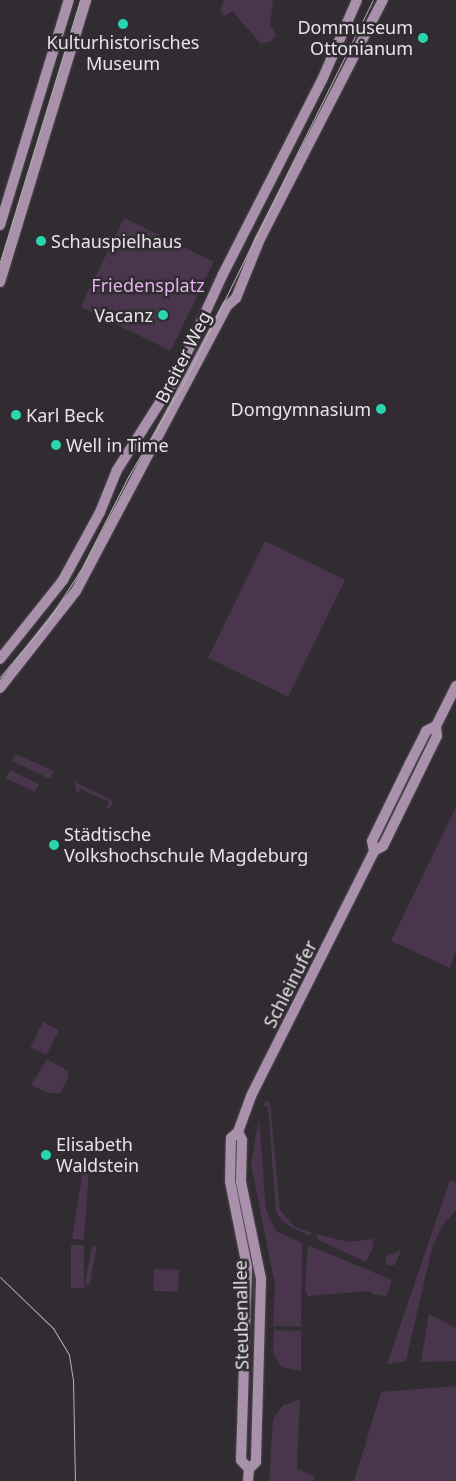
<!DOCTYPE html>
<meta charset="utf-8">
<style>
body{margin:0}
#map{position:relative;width:456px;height:1481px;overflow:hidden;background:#312b32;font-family:"Noto Sans",sans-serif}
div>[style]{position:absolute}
.green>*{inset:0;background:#49364c;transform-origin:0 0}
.roads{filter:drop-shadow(0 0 1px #4e494f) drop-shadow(0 0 1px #4e494f)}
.secondary>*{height:10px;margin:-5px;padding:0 5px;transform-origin:5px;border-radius:5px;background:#a991ac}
.tram>*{height:1px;margin:-0.5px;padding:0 0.5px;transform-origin:0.5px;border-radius:0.5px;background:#b6b3b7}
.dots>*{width:14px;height:14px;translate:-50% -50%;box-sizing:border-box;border:2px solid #312b32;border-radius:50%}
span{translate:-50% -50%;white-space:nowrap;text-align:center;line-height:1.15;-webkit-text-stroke:5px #312b32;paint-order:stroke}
.poi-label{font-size:18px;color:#e7e4e8}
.right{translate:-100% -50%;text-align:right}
.left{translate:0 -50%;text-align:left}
.park-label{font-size:18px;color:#e6b1ee}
.street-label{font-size:18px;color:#e7e4e8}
</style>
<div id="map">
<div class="green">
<i style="clip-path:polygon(224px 0,273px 0,270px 25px,276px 35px,272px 41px,261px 44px,232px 11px,225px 16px,220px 10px)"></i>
<i style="left:124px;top:218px;width:100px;height:99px;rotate:26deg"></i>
<i style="left:265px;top:541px;width:89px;height:130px;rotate:26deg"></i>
<i style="clip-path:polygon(15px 754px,54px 771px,50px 779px,12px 761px)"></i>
<i style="left:10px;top:770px;width:32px;height:9px;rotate:26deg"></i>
<i style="clip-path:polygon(75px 782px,113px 801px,110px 808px,106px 809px,109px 802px,80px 789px,77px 795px)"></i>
<i style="clip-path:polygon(456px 807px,456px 951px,450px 968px,391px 941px)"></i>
<i style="left:43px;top:1022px;width:18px;height:28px;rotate:27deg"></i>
<i style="clip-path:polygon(47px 1059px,68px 1071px,68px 1078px,60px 1094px,45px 1092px,31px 1085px)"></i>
<i style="clip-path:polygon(266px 1101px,270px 1102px,280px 1210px,294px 1226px,312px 1233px,309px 1236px,284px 1223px,276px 1212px,268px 1108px,263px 1105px)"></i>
<i style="clip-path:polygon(259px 1117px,266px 1210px,276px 1231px,302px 1243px,301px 1327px,273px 1326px,275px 1285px,251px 1164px)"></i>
<i style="clip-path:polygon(235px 1149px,237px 1188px,255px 1266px,254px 1354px,253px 1270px,235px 1186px)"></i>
<i style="clip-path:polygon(83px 1169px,89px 1169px,84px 1240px,72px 1239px)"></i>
<i style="clip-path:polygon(450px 1180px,456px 1182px,456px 1210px,442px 1226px,432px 1248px,406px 1361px,387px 1364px)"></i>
<i style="clip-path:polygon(317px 1234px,348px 1242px,374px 1239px,372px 1250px,366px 1262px,317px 1239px)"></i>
<i style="left:71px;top:1245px;width:13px;height:43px"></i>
<i style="clip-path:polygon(308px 1245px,392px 1280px,388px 1292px,385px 1296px,372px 1294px,370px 1291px,308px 1296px,305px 1289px)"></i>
<i style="left:92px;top:1246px;width:5px;height:39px;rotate:11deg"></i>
<i style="clip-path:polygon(401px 1250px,395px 1265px,387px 1265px,385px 1257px)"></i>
<i style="left:154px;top:1269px;width:25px;height:22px;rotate:2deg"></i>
<i style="clip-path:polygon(429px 1314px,456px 1328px,456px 1361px,421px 1362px)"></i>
<i style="clip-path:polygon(274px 1330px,301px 1331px,301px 1371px,281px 1367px,273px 1352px)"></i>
<i style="clip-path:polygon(456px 1386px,456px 1481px,354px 1481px,381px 1392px)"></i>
<i style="clip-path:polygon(300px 1400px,297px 1468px,315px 1477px,313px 1481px,269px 1481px,273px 1419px,283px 1405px)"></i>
</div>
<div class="roads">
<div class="secondary">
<i style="left:0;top:225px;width:235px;rotate:-73deg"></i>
<i style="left:0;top:282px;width:295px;rotate:-73deg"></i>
<i style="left:0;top:659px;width:101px;rotate:-51.4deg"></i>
<i style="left:63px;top:580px;width:77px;rotate:-61.4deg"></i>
<i style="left:100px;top:512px;width:45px;rotate:-68deg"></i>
<i style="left:117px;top:470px;width:110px;rotate:-57.6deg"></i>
<i style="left:176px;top:377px;width:111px;rotate:-65.5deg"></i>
<i style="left:222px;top:276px;width:220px;rotate:-63deg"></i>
<i style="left:322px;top:80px;width:87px;rotate:-66.4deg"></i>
<i style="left:0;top:688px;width:123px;rotate:-51.9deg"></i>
<i style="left:76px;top:591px;width:323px;rotate:-62.1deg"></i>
<i style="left:227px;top:306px;width:12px;rotate:-42deg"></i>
<i style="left:236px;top:298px;width:64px;rotate:-67.9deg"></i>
<i style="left:260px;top:239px;width:269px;rotate:-62.8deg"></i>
<i style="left:374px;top:851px;width:10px;rotate:-101deg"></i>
<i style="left:372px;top:841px;width:87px;rotate:-64deg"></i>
<i style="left:410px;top:763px;width:36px;rotate:-63deg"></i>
<i style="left:426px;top:731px;width:11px;rotate:-27deg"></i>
<i style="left:238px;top:1132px;width:9px;rotate:63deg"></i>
<i style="left:242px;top:1140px;width:42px;rotate:91.4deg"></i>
<i style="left:241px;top:1182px;width:99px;rotate:78.3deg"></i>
<i style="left:261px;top:1279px;width:183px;rotate:91.6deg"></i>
<i style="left:256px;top:1462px;width:10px;rotate:135deg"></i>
<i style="left:249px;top:1469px;width:12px;rotate:95deg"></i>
<i style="left:249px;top:1469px;width:12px;rotate:-132deg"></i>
<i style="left:241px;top:1460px;width:193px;rotate:-88.2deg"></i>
<i style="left:247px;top:1267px;width:88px;rotate:-101.2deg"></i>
<i style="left:230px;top:1181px;width:43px;rotate:-88.7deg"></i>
<i style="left:231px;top:1138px;width:9px;rotate:-41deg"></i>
<i style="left:238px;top:1132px;width:38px;rotate:-70deg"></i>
<i style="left:251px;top:1096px;width:274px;rotate:-63.3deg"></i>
<i style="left:374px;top:851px;width:10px;rotate:-29deg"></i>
<i style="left:383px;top:846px;width:123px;rotate:-63.9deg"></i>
<i style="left:437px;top:736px;width:10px;rotate:-96deg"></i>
<i style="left:436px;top:726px;width:45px;rotate:-63.4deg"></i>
</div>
</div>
<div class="tram">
<i style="left:0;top:262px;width:274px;rotate:-73deg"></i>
<i style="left:0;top:677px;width:76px;rotate:-49.8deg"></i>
<i style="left:49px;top:619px;width:61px;rotate:-57.1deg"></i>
<i style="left:82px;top:568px;width:102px;rotate:-63.2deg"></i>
<i style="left:128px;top:477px;width:110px;rotate:-59.5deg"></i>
<i style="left:184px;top:382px;width:426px;rotate:-63.7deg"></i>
<i style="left:0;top:1277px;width:74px;rotate:43.9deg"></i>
<i style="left:53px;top:1328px;width:31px;rotate:59deg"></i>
<i style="left:69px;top:1355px;width:24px;rotate:81deg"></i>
<i style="left:73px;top:1379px;width:102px;rotate:88.9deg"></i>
</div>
<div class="dots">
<i style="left:123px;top:24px;background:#28d5ad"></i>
<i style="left:423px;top:38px;background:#28d5ad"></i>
<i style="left:41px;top:241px;background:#28d5ad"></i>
<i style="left:163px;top:315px;background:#28d5ad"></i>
<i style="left:381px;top:409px;background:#28d5ad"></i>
<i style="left:16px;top:415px;background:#28d5ad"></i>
<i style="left:56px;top:445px;background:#28d5ad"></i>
<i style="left:54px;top:845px;background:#28d5ad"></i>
<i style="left:46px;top:1155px;background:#28d5ad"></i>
</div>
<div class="poi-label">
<span class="right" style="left:413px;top:38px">Dommuseum<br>Ottonianum</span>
<span style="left:123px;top:53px">Kulturhistorisches<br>Museum</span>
<span class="left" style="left:51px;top:241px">Schauspielhaus</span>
<span class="right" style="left:153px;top:315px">Vacanz</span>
<span class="right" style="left:371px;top:409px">Domgymnasium</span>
<span class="left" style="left:26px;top:415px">Karl Beck</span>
<span class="left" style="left:66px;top:445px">Well in Time</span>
<span class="left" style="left:64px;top:845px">Städtische<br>Volkshochschule Magdeburg</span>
<span class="left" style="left:56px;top:1155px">Elisabeth<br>Waldstein</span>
</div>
<div class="park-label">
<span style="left:148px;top:285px">Friedensplatz</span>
</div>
<div class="street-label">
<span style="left:183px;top:357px;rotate:-63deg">Breiter Weg</span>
<span style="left:290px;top:984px;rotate:-63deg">Schleinufer</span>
<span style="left:241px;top:1315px;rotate:-91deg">Steubenallee</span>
</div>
</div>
